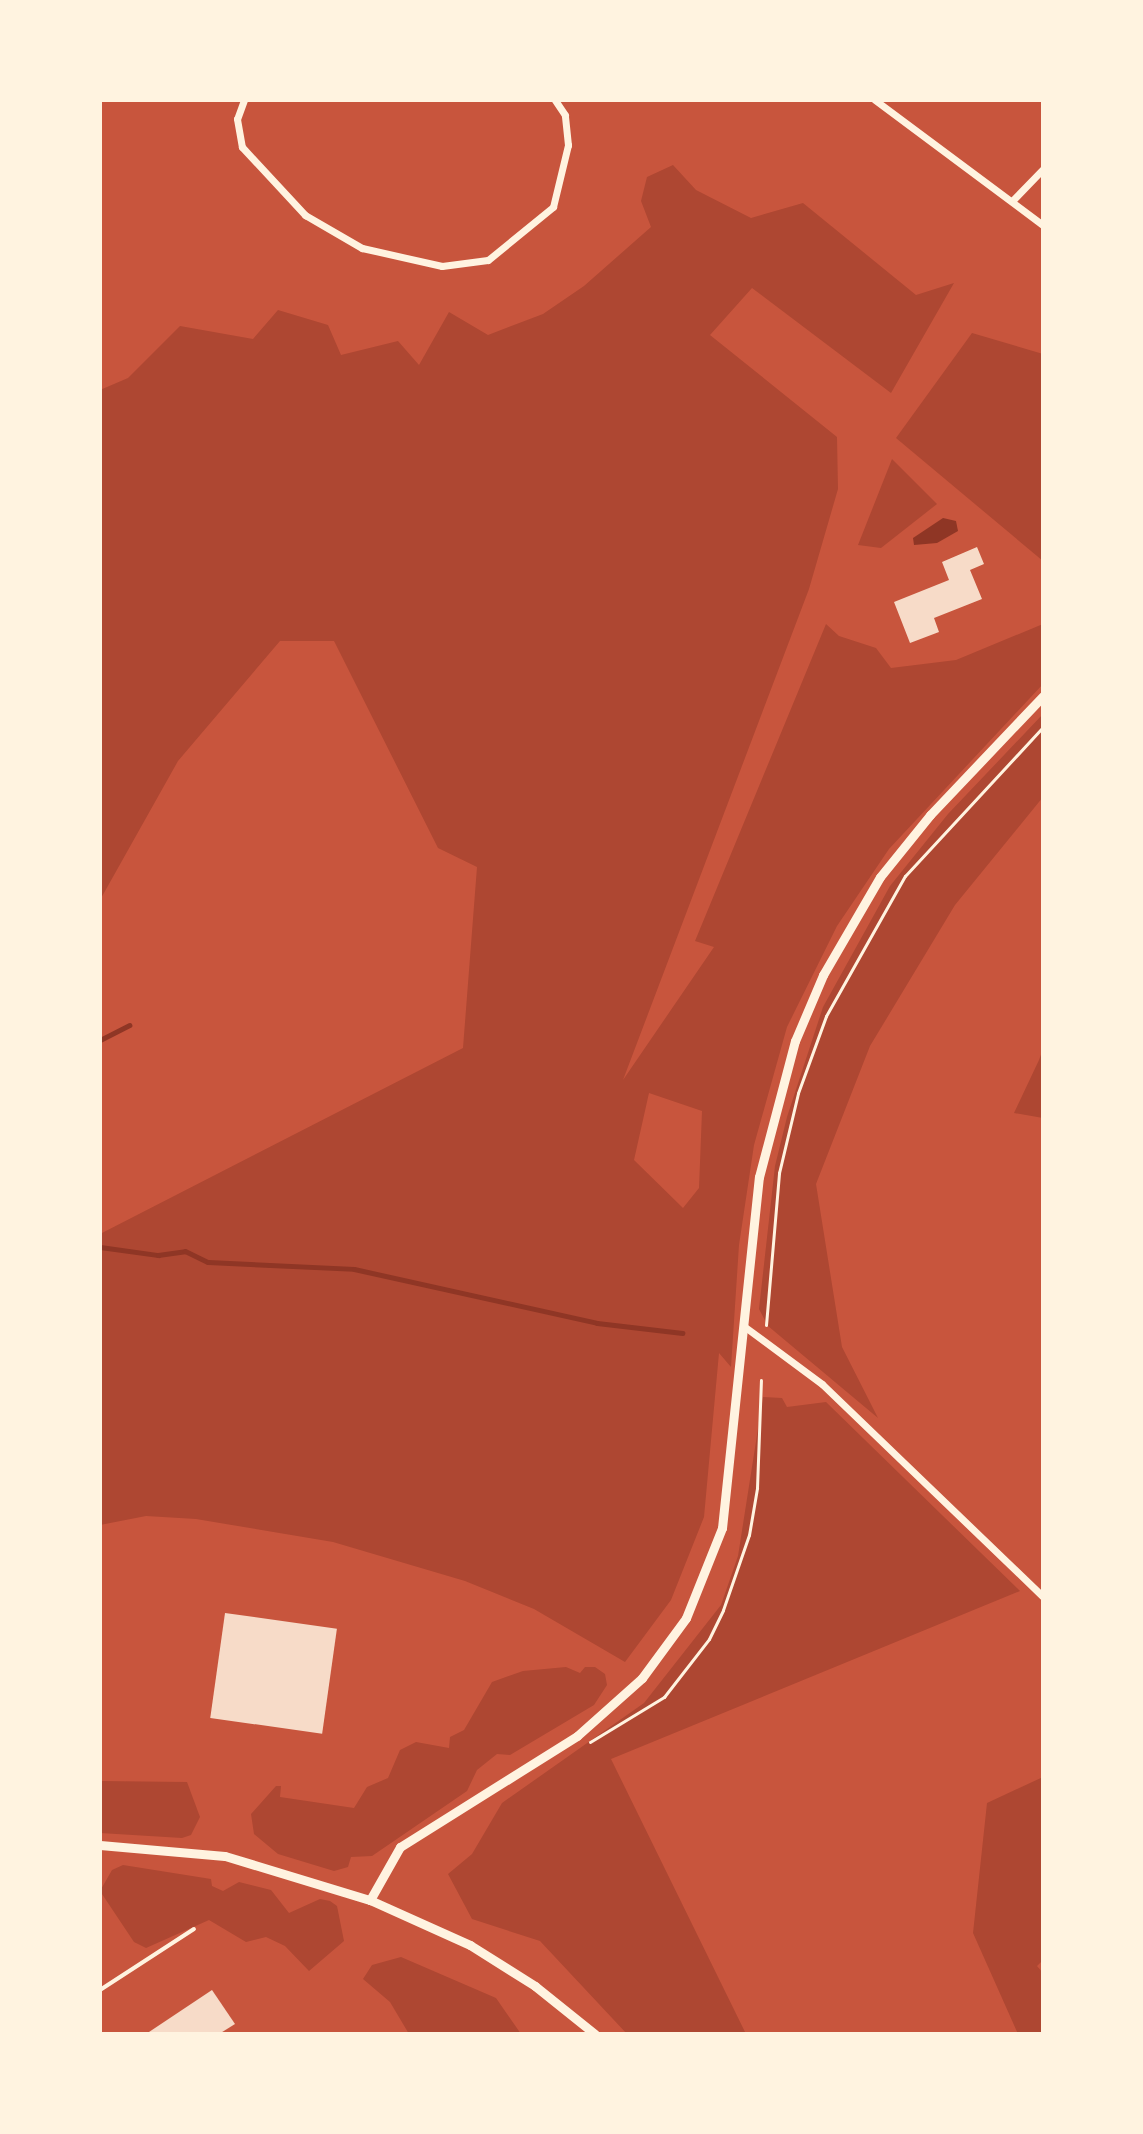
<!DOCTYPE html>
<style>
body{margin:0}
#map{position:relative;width:1143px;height:2134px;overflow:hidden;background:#c8553d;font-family:Lora,serif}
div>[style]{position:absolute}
.green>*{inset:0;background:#ae4732}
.water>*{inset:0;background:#8f3625}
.stream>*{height:5px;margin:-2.5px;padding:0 2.5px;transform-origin:2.5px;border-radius:2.5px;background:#8f3625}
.building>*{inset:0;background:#f7dbc8;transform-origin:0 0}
.path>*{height:3px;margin:-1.5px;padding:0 1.5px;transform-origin:1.5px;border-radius:1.5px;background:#fff3e0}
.service>*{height:4px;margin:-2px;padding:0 2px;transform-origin:2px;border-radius:2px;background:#fff3e0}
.minor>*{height:7px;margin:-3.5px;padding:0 3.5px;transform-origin:3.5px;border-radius:3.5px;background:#fff3e0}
.tertiary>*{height:9px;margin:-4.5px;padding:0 4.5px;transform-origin:4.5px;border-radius:4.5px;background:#fff3e0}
span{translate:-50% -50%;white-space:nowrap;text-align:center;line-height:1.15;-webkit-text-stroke:6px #fff3e0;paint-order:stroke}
.frame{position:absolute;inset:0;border:102px solid #fff3e0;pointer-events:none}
</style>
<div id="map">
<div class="green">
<i style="clip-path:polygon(evenodd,673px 165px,696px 190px,751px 218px,803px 203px,916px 295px,954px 283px,891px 393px,752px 288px,710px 335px,837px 437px,838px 489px,809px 589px,623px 1080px,714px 947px,695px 941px,826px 624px,839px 636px,876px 648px,891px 668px,956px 660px,1043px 624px,1043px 684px,889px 849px,837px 926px,787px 1027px,754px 1145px,739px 1245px,731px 1367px,719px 1353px,704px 1517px,671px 1600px,625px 1662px,534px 1609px,465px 1581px,333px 1542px,196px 1519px,146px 1516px,100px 1525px,100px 1234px,463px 1048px,477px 867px,438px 848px,334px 641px,280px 641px,178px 761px,100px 900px,100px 390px,128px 378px,180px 326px,253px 339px,278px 310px,328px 325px,341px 355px,398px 341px,419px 365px,449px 312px,488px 335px,543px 314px,584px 286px,651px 227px,641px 201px,647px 177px,673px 165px,649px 1093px,702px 1111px,699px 1188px,683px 1208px,634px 1160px,649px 1093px)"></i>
<i style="clip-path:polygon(972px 333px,1043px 354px,1043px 561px,896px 438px)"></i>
<i style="clip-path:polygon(892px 459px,937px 504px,881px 548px,858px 545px)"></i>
<i style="clip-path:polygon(1043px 714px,1043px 797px,955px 905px,870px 1046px,816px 1184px,842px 1347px,878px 1418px,768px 1326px,759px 1309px,775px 1166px,787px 1117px,823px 1007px,890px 886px,948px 814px)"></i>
<i style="clip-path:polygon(1043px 1049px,1043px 1118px,1014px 1113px,1039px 1060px)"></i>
<i style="clip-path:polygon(763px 1397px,782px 1398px,787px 1407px,826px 1402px,1020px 1591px,611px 1759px,746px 2034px,627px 2034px,540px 1941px,472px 1919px,448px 1874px,472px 1854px,502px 1803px,644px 1703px,721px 1605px,738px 1556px)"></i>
<i style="clip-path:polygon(566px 1667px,580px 1673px,585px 1667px,595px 1667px,605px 1674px,607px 1685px,594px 1705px,510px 1755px,497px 1754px,477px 1770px,467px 1791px,372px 1856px,351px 1857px,348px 1867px,334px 1871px,278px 1854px,254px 1834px,251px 1814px,276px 1786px,281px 1786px,280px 1797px,354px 1808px,367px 1787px,388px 1778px,400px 1750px,416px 1742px,449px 1748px,450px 1737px,464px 1730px,492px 1682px,523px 1671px)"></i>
<i style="clip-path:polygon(1043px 1777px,1043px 1960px,1037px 1966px,1043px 1973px,1043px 2034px,1018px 2034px,973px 1933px,987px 1803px)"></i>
<i style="clip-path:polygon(100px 1781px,187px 1782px,200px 1817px,191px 1835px,182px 1838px,100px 1833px)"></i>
<i style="clip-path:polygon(123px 1865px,211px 1879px,212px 1886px,223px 1891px,239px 1882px,271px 1890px,289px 1913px,320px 1899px,330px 1901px,337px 1906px,344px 1941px,309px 1971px,285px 1946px,266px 1937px,246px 1942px,209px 1920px,146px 1948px,134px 1942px,100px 1891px,112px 1870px)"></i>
<i style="clip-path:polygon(401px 1957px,496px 1998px,521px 2034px,409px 2034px,390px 2002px,363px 1979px,372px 1965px)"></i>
</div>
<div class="water">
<i style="clip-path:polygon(943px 518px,956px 521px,958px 531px,937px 543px,914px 545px,913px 538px)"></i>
</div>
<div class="stream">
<i style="left:100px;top:1040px;width:33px;rotate:-27deg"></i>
<i style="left:100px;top:1247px;width:59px;rotate:7.9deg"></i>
<i style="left:158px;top:1255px;width:27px;rotate:-8deg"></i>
<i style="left:185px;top:1251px;width:25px;rotate:26deg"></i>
<i style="left:208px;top:1262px;width:146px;rotate:2.7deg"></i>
<i style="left:354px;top:1269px;width:249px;rotate:12.5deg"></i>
<i style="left:597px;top:1323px;width:86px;rotate:6.7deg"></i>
</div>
<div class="building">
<i style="clip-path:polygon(977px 547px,984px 564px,970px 570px,982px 599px,934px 618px,939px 632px,910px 643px,894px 602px,949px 580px,942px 562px)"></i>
<i style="left:225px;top:1613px;width:113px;height:106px;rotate:8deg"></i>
<i style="clip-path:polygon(212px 1990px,235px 2024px,219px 2034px,146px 2034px)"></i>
</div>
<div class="path">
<i style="left:766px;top:1325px;width:153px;rotate:-85.1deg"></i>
<i style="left:779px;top:1173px;width:82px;rotate:-76.6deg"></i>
<i style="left:798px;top:1093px;width:82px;rotate:-70deg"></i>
<i style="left:826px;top:1016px;width:161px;rotate:-60.6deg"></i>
<i style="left:905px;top:876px;width:203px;rotate:-47.2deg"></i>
<i style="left:590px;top:1742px;width:87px;rotate:-31.3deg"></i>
<i style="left:664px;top:1697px;width:73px;rotate:-52.2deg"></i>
<i style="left:709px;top:1639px;width:32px;rotate:-64deg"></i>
<i style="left:723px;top:1610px;width:79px;rotate:-70.9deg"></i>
<i style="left:749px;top:1535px;width:48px;rotate:-80.3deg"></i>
<i style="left:757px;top:1488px;width:108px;rotate:-87.9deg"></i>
</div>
<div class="service">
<i style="left:100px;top:1990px;width:112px;rotate:-33deg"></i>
</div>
<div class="minor">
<i style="left:244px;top:100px;width:20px;rotate:110deg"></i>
<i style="left:237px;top:119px;width:28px;rotate:80deg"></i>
<i style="left:242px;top:147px;width:93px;rotate:47.2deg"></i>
<i style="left:305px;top:215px;width:66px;rotate:30.1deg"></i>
<i style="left:362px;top:248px;width:82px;rotate:12.7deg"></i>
<i style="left:442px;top:266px;width:46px;rotate:-7.4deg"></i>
<i style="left:488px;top:260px;width:84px;rotate:-39.2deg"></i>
<i style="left:553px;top:207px;width:64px;rotate:-76.4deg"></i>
<i style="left:568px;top:145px;width:30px;rotate:-96deg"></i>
<i style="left:565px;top:115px;width:18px;rotate:-124deg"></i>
<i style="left:875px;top:100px;width:209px;rotate:36.7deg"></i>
<i style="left:1012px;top:201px;width:45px;rotate:-45.9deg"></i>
<i style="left:745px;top:1327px;width:96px;rotate:36.5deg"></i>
<i style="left:822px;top:1384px;width:307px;rotate:43.9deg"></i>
</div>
<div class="tertiary">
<i style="left:100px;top:1845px;width:125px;rotate:5deg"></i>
<i style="left:225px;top:1856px;width:152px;rotate:16.9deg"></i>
<i style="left:370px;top:1900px;width:110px;rotate:24.2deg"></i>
<i style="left:470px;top:1945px;width:77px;rotate:32.2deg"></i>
<i style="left:535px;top:1986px;width:77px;rotate:38.7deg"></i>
<i style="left:370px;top:1900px;width:61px;rotate:-60.5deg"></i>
<i style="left:400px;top:1847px;width:209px;rotate:-32.1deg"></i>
<i style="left:577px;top:1736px;width:87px;rotate:-41.7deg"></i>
<i style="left:642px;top:1678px;width:74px;rotate:-53.7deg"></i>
<i style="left:686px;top:1618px;width:97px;rotate:-68.2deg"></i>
<i style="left:722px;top:1528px;width:353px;rotate:-84deg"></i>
<i style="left:759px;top:1177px;width:141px;rotate:-75.2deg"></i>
<i style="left:795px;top:1041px;width:72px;rotate:-67deg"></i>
<i style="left:823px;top:975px;width:113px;rotate:-59.8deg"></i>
<i style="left:880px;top:877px;width:80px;rotate:-51.1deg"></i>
<i style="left:930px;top:815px;width:164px;rotate:-46.5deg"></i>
</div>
<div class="frame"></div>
</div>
